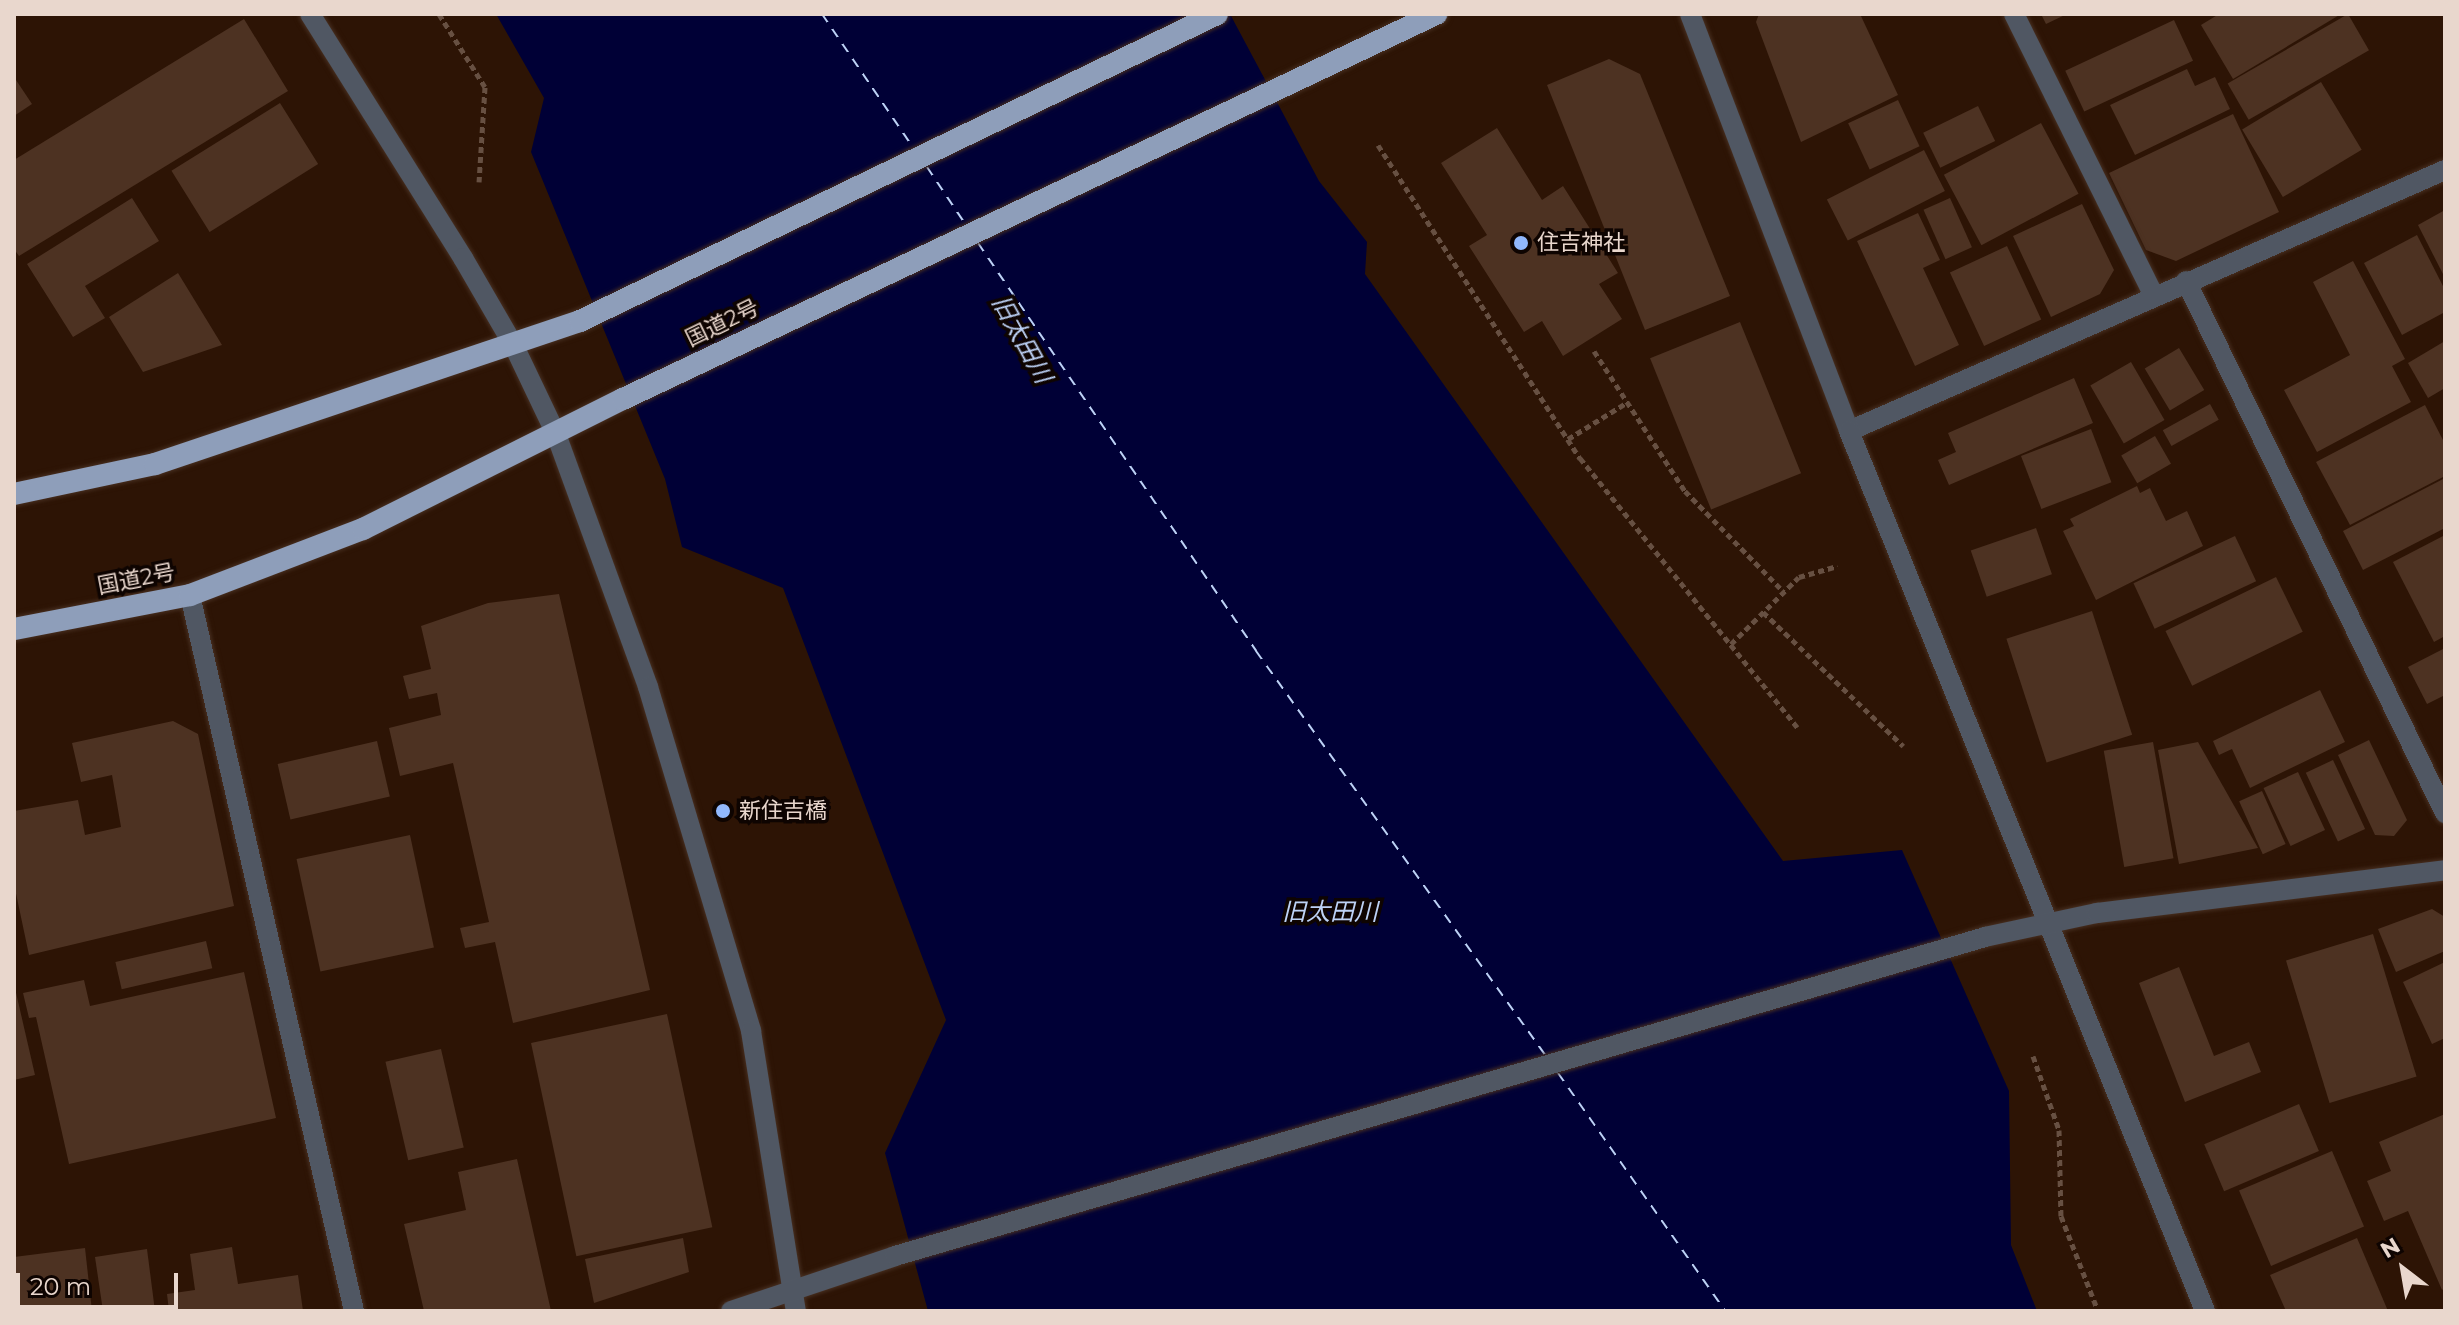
<!DOCTYPE html>
<meta charset="utf-8">
<style>
body{margin:0}
#map{position:relative;width:2459px;height:1325px;overflow:hidden;background:#2d1405;font-family:Montserrat,"Noto Sans JP",sans-serif}
div>[style]{position:absolute}
.water>*{inset:0;background:#000036}
.ferry>*{height:2px;margin-top:-1px;transform-origin:0;background:repeating-linear-gradient(90deg,#bdd2f6 0 10px,transparent 0 18px)}
.building>*{inset:0;background:#4d3222;transform-origin:0 0}
.path>*{height:5px;margin-top:-2.5px;transform-origin:0;background:repeating-linear-gradient(90deg,#675042 0 6px,transparent 0 10px)}
.roads{filter:drop-shadow(0 0 2px #472f21) drop-shadow(0 0 2px #472f21)}
.minor>*{height:20px;margin:-10px;padding:0 10px;transform-origin:10px;border-radius:10px;background:#505763}
.tertiary>*{height:20px;margin:-10px;padding:0 10px;transform-origin:10px;border-radius:10px;background:#505763}
.trunk>*{height:22px;margin:-11px;padding:0 11px;transform-origin:11px;border-radius:11px;background:#8e9eba}
.dots>*{width:22px;height:22px;translate:-50% -50%;box-sizing:border-box;border:4px solid #0e0401;border-radius:50%}
span{translate:-50% -50%;white-space:nowrap;text-align:center;line-height:1.15;-webkit-text-stroke:7px #0e0401;paint-order:stroke}
.poi-label{font-size:22px;color:#e9d7cd}
.left{translate:0 -50%;text-align:left}
.street-label{font-size:22px;color:#e9d7cd}
.water-label{font-size:24px;color:#bdd2f6;font-style:italic}
.frame{position:absolute;inset:0;border:16px solid #e9d7cd;pointer-events:none}
.north{position:absolute;left:2363px;top:1229px;width:80px;height:80px;-webkit-text-stroke:6px #0e0401;paint-order:stroke;rotate:329deg;font-size:22px;font-weight:700;line-height:32px;text-align:center;color:#e9d7cd}
.north::after{content:'';display:block;margin:auto;width:28px;height:36px;background:#e9d7cd;clip-path:polygon(50% 0,100% 100%,50% 72%,0 100%)}
.scale{position:absolute;left:16px;top:1273px;width:162px;height:36px;box-sizing:border-box;border:4px solid #e9d7cd;border-top:0;padding-left:10px;font-size:24px;line-height:28px;white-space:nowrap;color:#e9d7cd;-webkit-text-stroke:6px #0e0401;paint-order:stroke}
</style>
<div id="map">
<div class="water">
<i style="clip-path:polygon(496px 14px,1230px 14px,1319px 181px,1367px 242px,1365px 274px,1783px 861px,1902px 850px,2009px 1091px,2011px 1245px,2037px 1311px,928px 1311px,885px 1153px,946px 1020px,783px 588px,682px 547px,665px 479px,531px 152px,544px 98px)"></i>
</div>
<div class="ferry">
<i style="left:822px;top:14px;width:163px;rotate:55.7deg"></i>
<i style="left:927px;top:167px;width:70px;rotate:56.1deg"></i>
<i style="left:978px;top:243px;width:494px;rotate:55.7deg"></i>
<i style="left:1256px;top:651px;width:497px;rotate:54.4deg"></i>
<i style="left:1558px;top:1073px;width:291px;rotate:54.9deg"></i>
</div>
<div class="building">
<i style="clip-path:polygon(1759px 14px,1860px 14px,1898px 95px,1801px 142px,1756px 22px)"></i>
<i style="clip-path:polygon(2041px 14px,2067px 14px,2046px 24px)"></i>
<i style="clip-path:polygon(2219px 14px,2341px 14px,2233px 79px,2201px 25px)"></i>
<i style="left:2348px;top:14px;width:42px;height:139px;rotate:60deg"></i>
<i style="clip-path:polygon(244px 19px,288px 91px,19px 256px,14px 249px,14px 160px)"></i>
<i style="left:2174px;top:20px;width:45px;height:120px;rotate:65deg"></i>
<i style="clip-path:polygon(1609px 59px,1640px 74px,1730px 296px,1645px 330px,1547px 85px)"></i>
<i style="clip-path:polygon(2187px 69px,2195px 86px,2215px 77px,2230px 109px,2135px 155px,2110px 105px)"></i>
<i style="clip-path:polygon(14px 77px,32px 104px,14px 116px)"></i>
<i style="left:2321px;top:82px;width:79px;height:92px;rotate:59deg"></i>
<i style="left:1898px;top:100px;width:51px;height:55px;rotate:65deg"></i>
<i style="left:280px;top:103px;width:72px;height:128px;rotate:58deg"></i>
<i style="left:1978px;top:106px;width:39px;height:61px;rotate:64deg"></i>
<i style="clip-path:polygon(2233px 114px,2279px 212px,2176px 261px,2146px 250px,2109px 173px)"></i>
<i style="left:2041px;top:123px;width:80px;height:110px;rotate:62deg"></i>
<i style="clip-path:polygon(1497px 128px,1542px 200px,1563px 186px,1618px 273px,1599px 284px,1622px 319px,1563px 356px,1542px 321px,1524px 332px,1469px 246px,1487px 235px,1441px 163px)"></i>
<i style="left:1924px;top:150px;width:46px;height:109px;rotate:63deg"></i>
<i style="clip-path:polygon(132px 198px,159px 241px,85px 286px,105px 318px,73px 337px,27px 264px)"></i>
<i style="left:1950px;top:198px;width:54px;height:29px;rotate:66deg"></i>
<i style="clip-path:polygon(2082px 204px,2114px 270px,2100px 294px,2051px 317px,2013px 236px)"></i>
<i style="clip-path:polygon(2445px 210px,2445px 278px,2418px 225px)"></i>
<i style="clip-path:polygon(1918px 213px,1940px 260px,1923px 268px,1959px 345px,1915px 366px,1857px 241px)"></i>
<i style="clip-path:polygon(2417px 235px,2445px 290px,2445px 312px,2402px 335px,2364px 263px)"></i>
<i style="left:2007px;top:246px;width:81px;height:63px;rotate:65deg"></i>
<i style="clip-path:polygon(2353px 261px,2405px 359px,2392px 366px,2411px 402px,2317px 452px,2284px 390px,2350px 355px,2313px 282px)"></i>
<i style="clip-path:polygon(178px 273px,222px 345px,143px 372px,109px 317px)"></i>
<i style="left:1740px;top:322px;width:163px;height:97px;rotate:68deg"></i>
<i style="clip-path:polygon(2445px 341px,2445px 388px,2428px 398px,2408px 363px)"></i>
<i style="left:2179px;top:348px;width:49px;height:40px;rotate:59deg"></i>
<i style="left:2131px;top:362px;width:67px;height:47px;rotate:60deg"></i>
<i style="clip-path:polygon(2074px 378px,2093px 423px,1949px 485px,1938px 460px,1956px 452px,1948px 433px)"></i>
<i style="left:2210px;top:404px;width:18px;height:54px;rotate:61deg"></i>
<i style="clip-path:polygon(2425px 405px,2445px 444px,2445px 476px,2350px 525px,2316px 462px)"></i>
<i style="left:2091px;top:429px;width:57px;height:75px;rotate:69deg"></i>
<i style="left:2155px;top:436px;width:32px;height:39px;rotate:60deg"></i>
<i style="clip-path:polygon(2445px 478px,2445px 528px,2363px 570px,2343px 531px)"></i>
<i style="clip-path:polygon(2137px 486px,2140px 493px,2150px 488px,2166px 521px,2187px 511px,2203px 546px,2096px 600px,2063px 531px,2074px 526px,2070px 519px)"></i>
<i style="left:2036px;top:528px;width:49px;height:69px;rotate:71deg"></i>
<i style="clip-path:polygon(2445px 535px,2445px 636px,2434px 642px,2393px 562px)"></i>
<i style="left:2235px;top:536px;width:50px;height:112px;rotate:65deg"></i>
<i style="left:2276px;top:577px;width:61px;height:123px;rotate:64deg"></i>
<i style="clip-path:polygon(559px 594px,650px 990px,513px 1023px,495px 942px,465px 948px,460px 928px,489px 922px,453px 763px,400px 776px,389px 728px,441px 715px,437px 693px,409px 699px,403px 676px,431px 669px,421px 626px,488px 603px)"></i>
<i style="left:2092px;top:611px;width:130px;height:90px;rotate:72deg"></i>
<i style="clip-path:polygon(2445px 648px,2445px 695px,2427px 704px,2408px 667px)"></i>
<i style="clip-path:polygon(2320px 690px,2345px 742px,2250px 788px,2232px 749px,2219px 755px,2213px 741px)"></i>
<i style="clip-path:polygon(173px 721px,198px 734px,234px 906px,29px 955px,14px 884px,14px 811px,78px 800px,85px 835px,121px 827px,112px 775px,81px 782px,72px 743px)"></i>
<i style="clip-path:polygon(2369px 740px,2407px 820px,2394px 836px,2375px 835px,2338px 755px)"></i>
<i style="left:377px;top:741px;width:57px;height:102px;rotate:77deg"></i>
<i style="left:2153px;top:742px;width:118px;height:50px;rotate:80deg"></i>
<i style="clip-path:polygon(2198px 742px,2258px 848px,2179px 864px,2158px 750px)"></i>
<i style="left:2333px;top:760px;width:76px;height:30px;rotate:65deg"></i>
<i style="left:2298px;top:772px;width:64px;height:38px;rotate:65deg"></i>
<i style="left:2262px;top:791px;width:58px;height:25px;rotate:66deg"></i>
<i style="left:410px;top:835px;width:115px;height:116px;rotate:78deg"></i>
<i style="clip-path:polygon(2432px 909px,2445px 917px,2445px 951px,2396px 972px,2378px 929px)"></i>
<i style="left:2373px;top:934px;width:149px;height:91px;rotate:73deg"></i>
<i style="left:206px;top:941px;width:28px;height:93px;rotate:77deg"></i>
<i style="clip-path:polygon(2445px 962px,2445px 1038px,2432px 1044px,2403px 982px)"></i>
<i style="clip-path:polygon(2179px 967px,2214px 1056px,2249px 1042px,2261px 1072px,2185px 1102px,2139px 983px)"></i>
<i style="clip-path:polygon(244px 972px,276px 1118px,69px 1164px,36px 1017px,29px 1018px,23px 993px,84px 980px,90px 1006px)"></i>
<i style="clip-path:polygon(14px 984px,35px 1075px,14px 1080px)"></i>
<i style="left:667px;top:1014px;width:218px;height:139px;rotate:78deg"></i>
<i style="left:441px;top:1049px;width:101px;height:57px;rotate:77deg"></i>
<i style="left:2299px;top:1104px;width:51px;height:103px;rotate:67deg"></i>
<i style="clip-path:polygon(2445px 1114px,2445px 1288px,2442px 1290px,2408px 1211px,2384px 1221px,2367px 1181px,2391px 1171px,2379px 1142px)"></i>
<i style="left:2332px;top:1151px;width:82px;height:101px;rotate:67deg"></i>
<i style="clip-path:polygon(517px 1159px,551px 1311px,424px 1311px,404px 1224px,466px 1210px,458px 1172px)"></i>
<i style="clip-path:polygon(683px 1238px,689px 1272px,594px 1303px,585px 1259px)"></i>
<i style="clip-path:polygon(2357px 1238px,2388px 1311px,2286px 1311px,2270px 1275px)"></i>
<i style="clip-path:polygon(232px 1247px,238px 1284px,298px 1275px,303px 1311px,169px 1311px,167px 1294px,195px 1290px,190px 1254px)"></i>
<i style="clip-path:polygon(85px 1248px,92px 1311px,14px 1311px,14px 1257px)"></i>
<i style="clip-path:polygon(147px 1249px,155px 1311px,103px 1311px,95px 1257px)"></i>
</div>
<div class="path">
<i style="left:439px;top:14px;width:86px;rotate:57.8deg"></i>
<i style="left:485px;top:87px;width:95px;rotate:93.6deg"></i>
<i style="left:1378px;top:145px;width:373px;rotate:57.2deg"></i>
<i style="left:1580px;top:458px;width:346px;rotate:51.1deg"></i>
<i style="left:1594px;top:351px;width:167px;rotate:57deg"></i>
<i style="left:1685px;top:491px;width:141px;rotate:45.6deg"></i>
<i style="left:1568px;top:439px;width:70px;rotate:-31.7deg"></i>
<i style="left:1763px;top:612px;width:194px;rotate:43.7deg"></i>
<i style="left:1731px;top:644px;width:95px;rotate:-44.6deg"></i>
<i style="left:1799px;top:577px;width:40px;rotate:-16deg"></i>
<i style="left:2033px;top:1056px;width:78px;rotate:70.6deg"></i>
<i style="left:2059px;top:1130px;width:86px;rotate:88.7deg"></i>
<i style="left:2061px;top:1216px;width:102px;rotate:68.7deg"></i>
</div>
<div class="roads">
<div class="minor">
<i style="left:2014px;top:14px;width:313px;rotate:63.6deg"></i>
<i style="left:2186px;top:281px;width:592px;rotate:64.04deg"></i>
<i style="left:1849px;top:431px;width:651px;rotate:-23.65deg"></i>
<i style="left:190px;top:595px;width:735px;rotate:77.1deg"></i>
</div>
<div class="tertiary">
<i style="left:310px;top:14px;width:288px;rotate:57.9deg"></i>
<i style="left:463px;top:258px;width:102px;rotate:59.9deg"></i>
<i style="left:514px;top:346px;width:98px;rotate:64.5deg"></i>
<i style="left:556px;top:434px;width:269px;rotate:70deg"></i>
<i style="left:648px;top:687px;width:359px;rotate:73.3deg"></i>
<i style="left:751px;top:1031px;width:284px;rotate:80.9deg"></i>
<i style="left:1690px;top:14px;width:446px;rotate:69.1deg"></i>
<i style="left:1849px;top:431px;width:949px;rotate:67.97deg"></i>
<i style="left:731px;top:1311px;width:173px;rotate:-18.5deg"></i>
<i style="left:895px;top:1256px;width:1136px;rotate:-16.31deg"></i>
<i style="left:1985px;top:937px;width:115px;rotate:-12.1deg"></i>
<i style="left:2097px;top:913px;width:351px;rotate:-7deg"></i>
</div>
<div class="trunk">
<i style="left:14px;top:494px;width:144px;rotate:-12deg"></i>
<i style="left:155px;top:464px;width:448px;rotate:-18.6deg"></i>
<i style="left:580px;top:321px;width:707px;rotate:-25.73deg"></i>
<i style="left:14px;top:629px;width:179px;rotate:-10.9deg"></i>
<i style="left:190px;top:595px;width:185px;rotate:-20.9deg"></i>
<i style="left:363px;top:529px;width:291px;rotate:-26.6deg"></i>
<i style="left:623px;top:399px;width:900px;rotate:-25.34deg"></i>
</div>
</div>
<div class="dots">
<i style="left:1521px;top:243px;background:#91b8fd"></i>
<i style="left:723px;top:811px;background:#91b8fd"></i>
</div>
<div class="poi-label">
<span class="left" style="left:1537px;top:243px">住吉神社</span>
<span class="left" style="left:739px;top:811px">新住吉橋</span>
</div>
<div class="street-label">
<span style="left:722px;top:323px;rotate:-26deg">国道2号</span>
<span style="left:136px;top:579px;rotate:-11deg">国道2号</span>
</div>
<div class="water-label">
<span style="left:1022px;top:339px;rotate:61deg">旧太田川</span>
<span style="left:1330px;top:912px">旧太田川</span>
</div>
<div class="frame"></div>
<div class="north">N</div>
<div class="scale">20 m</div>
</div>
